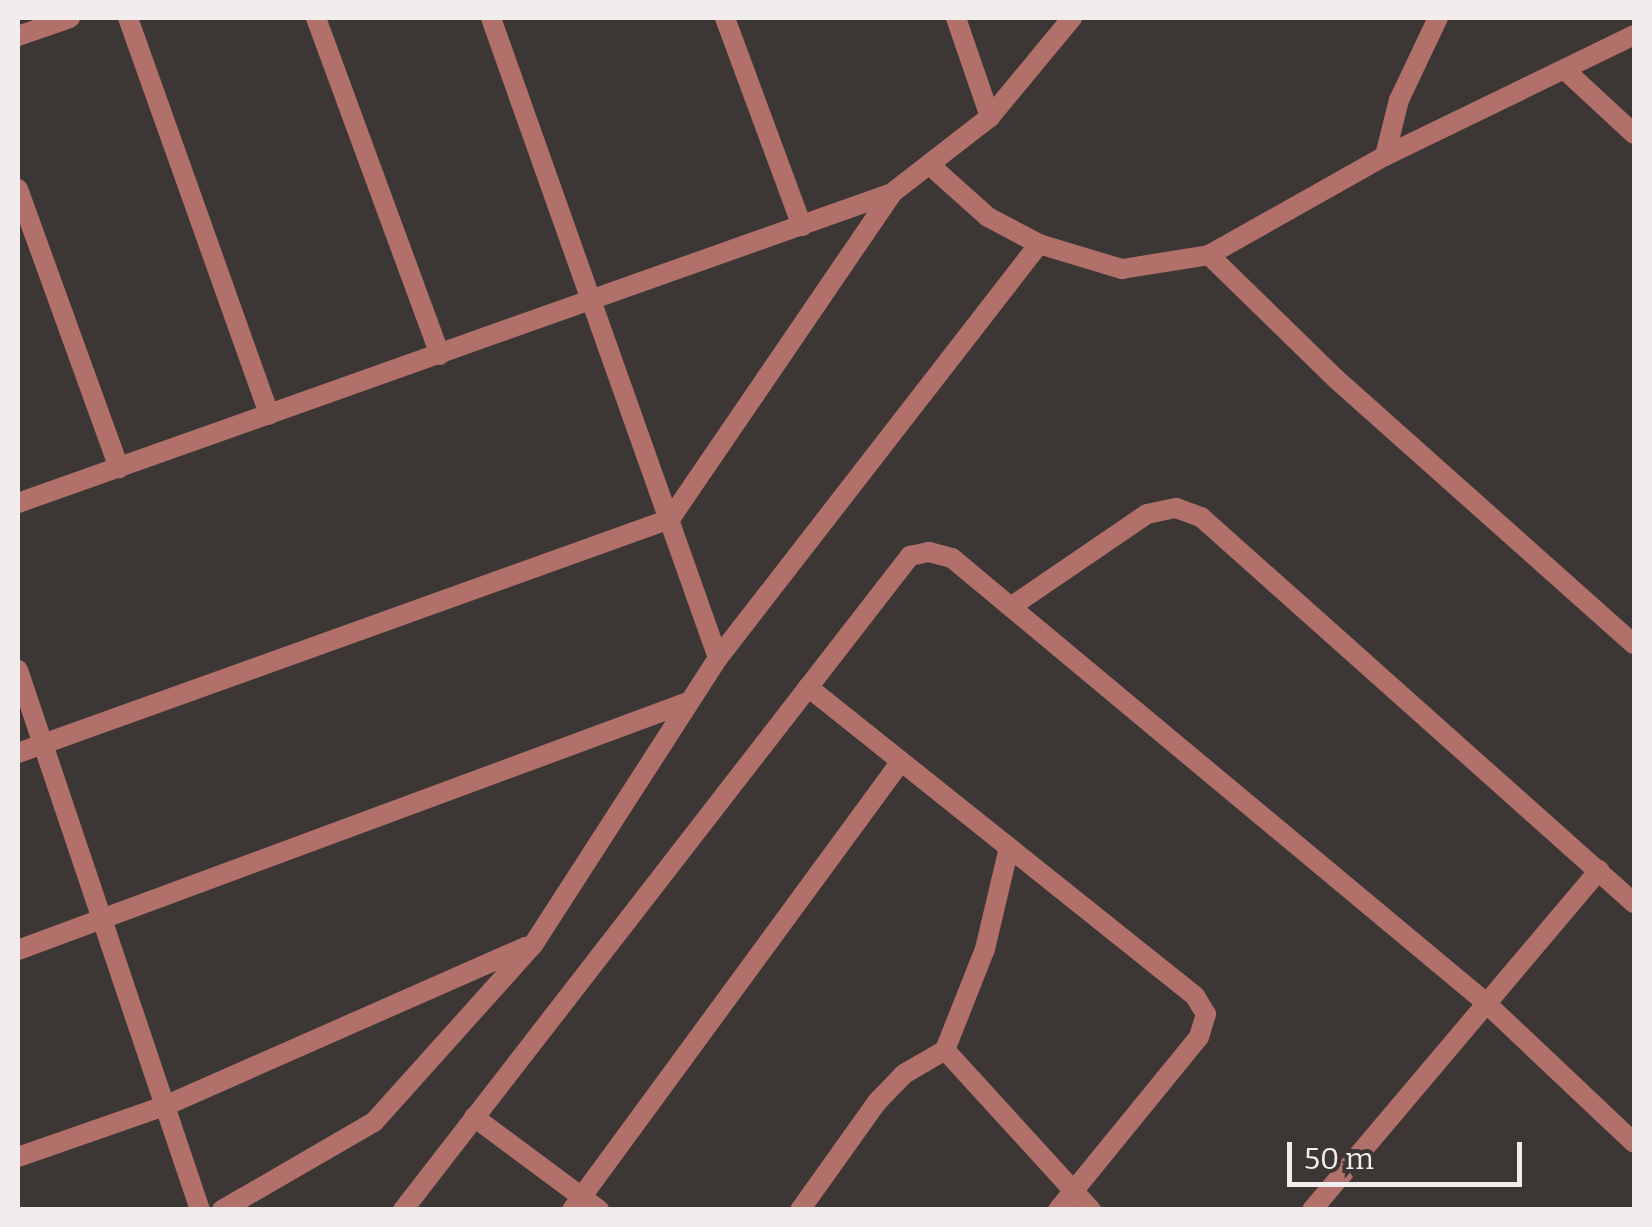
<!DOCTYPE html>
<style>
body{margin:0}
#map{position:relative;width:1652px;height:1227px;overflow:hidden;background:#3c3635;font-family:Bitter,serif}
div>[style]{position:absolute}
.minor>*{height:20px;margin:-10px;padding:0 10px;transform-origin:10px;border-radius:10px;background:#b17069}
span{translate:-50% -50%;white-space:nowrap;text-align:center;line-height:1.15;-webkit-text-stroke:9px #3c3635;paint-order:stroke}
.frame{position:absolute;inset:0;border:20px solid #f2eded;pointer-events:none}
.scale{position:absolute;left:1287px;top:1142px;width:235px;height:45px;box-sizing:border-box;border:5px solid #f2eded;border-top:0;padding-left:12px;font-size:30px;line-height:35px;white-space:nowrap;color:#f2eded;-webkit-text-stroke:8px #3c3635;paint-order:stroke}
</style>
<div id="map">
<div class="minor">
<i style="left:128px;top:18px;width:421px;rotate:70.4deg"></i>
<i style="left:316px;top:18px;width:359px;rotate:69.8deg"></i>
<i style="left:725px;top:18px;width:222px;rotate:69.7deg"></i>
<i style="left:956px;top:18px;width:105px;rotate:71deg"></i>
<i style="left:18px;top:36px;width:55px;rotate:-19.1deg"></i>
<i style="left:1565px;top:70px;width:94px;rotate:42.8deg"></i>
<i style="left:1385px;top:156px;width:277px;rotate:-25.9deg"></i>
<i style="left:932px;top:167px;width:75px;rotate:41.8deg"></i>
<i style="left:988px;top:217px;width:58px;rotate:27.9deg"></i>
<i style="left:1039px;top:244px;width:87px;rotate:16.8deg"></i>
<i style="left:1122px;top:269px;width:88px;rotate:-9.1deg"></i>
<i style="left:1209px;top:255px;width:202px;rotate:-29.4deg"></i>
<i style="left:1385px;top:156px;width:58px;rotate:-76deg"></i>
<i style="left:1399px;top:100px;width:91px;rotate:-64.6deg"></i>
<i style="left:18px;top:189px;width:297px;rotate:70.1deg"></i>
<i style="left:1209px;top:255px;width:176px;rotate:44.3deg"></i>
<i style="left:1335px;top:378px;width:400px;rotate:41.7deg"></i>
<i style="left:18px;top:503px;width:927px;rotate:-19.53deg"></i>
<i style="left:892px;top:193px;width:124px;rotate:-37.8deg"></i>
<i style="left:990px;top:117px;width:129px;rotate:-50.4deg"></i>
<i style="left:1012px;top:606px;width:163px;rotate:-34.3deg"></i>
<i style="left:1147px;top:514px;width:30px;rotate:-12deg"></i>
<i style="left:1176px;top:508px;width:27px;rotate:20deg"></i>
<i style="left:1201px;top:517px;width:580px;rotate:41.72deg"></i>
<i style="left:718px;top:658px;width:524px;rotate:-52.21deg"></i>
<i style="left:18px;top:670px;width:570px;rotate:71.37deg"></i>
<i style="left:808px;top:687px;width:495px;rotate:38.6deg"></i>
<i style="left:1195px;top:996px;width:21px;rotate:59deg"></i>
<i style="left:1206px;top:1014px;width:24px;rotate:107deg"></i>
<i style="left:1199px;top:1037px;width:223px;rotate:129.2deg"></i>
<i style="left:18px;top:753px;width:693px;rotate:-19.74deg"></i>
<i style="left:670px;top:519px;width:394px;rotate:-55.7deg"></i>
<i style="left:18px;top:950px;width:714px;rotate:-20.31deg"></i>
<i style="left:945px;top:1050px;width:217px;rotate:47.6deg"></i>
<i style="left:474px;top:1117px;width:156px;rotate:36.6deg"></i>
<i style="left:18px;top:1157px;width:158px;rotate:-19.2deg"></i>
<i style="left:167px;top:1105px;width:392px;rotate:-23.8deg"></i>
<i style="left:222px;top:1210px;width:176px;rotate:-30.1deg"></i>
<i style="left:374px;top:1122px;width:238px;rotate:-48.1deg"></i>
<i style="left:533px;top:945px;width:341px;rotate:-57.2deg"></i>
<i style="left:718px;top:658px;width:679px;rotate:-109.53deg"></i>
<i style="left:403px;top:1210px;width:828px;rotate:-52.22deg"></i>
<i style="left:910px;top:556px;width:19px;rotate:-12deg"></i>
<i style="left:929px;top:552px;width:24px;rotate:15deg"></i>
<i style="left:952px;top:558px;width:694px;rotate:39.79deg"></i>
<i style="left:1485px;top:1002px;width:205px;rotate:43.4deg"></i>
<i style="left:572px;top:1210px;width:553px;rotate:-53.75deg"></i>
<i style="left:800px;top:1210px;width:133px;rotate:-54.5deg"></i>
<i style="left:877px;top:1102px;width:39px;rotate:-46deg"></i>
<i style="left:904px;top:1074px;width:48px;rotate:-30.3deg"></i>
<i style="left:945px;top:1050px;width:109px;rotate:-68.4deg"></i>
<i style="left:985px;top:949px;width:100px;rotate:-76.7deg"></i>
<i style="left:1312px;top:1210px;width:445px;rotate:-49.8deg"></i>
</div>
<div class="frame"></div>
<div class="scale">50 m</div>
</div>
